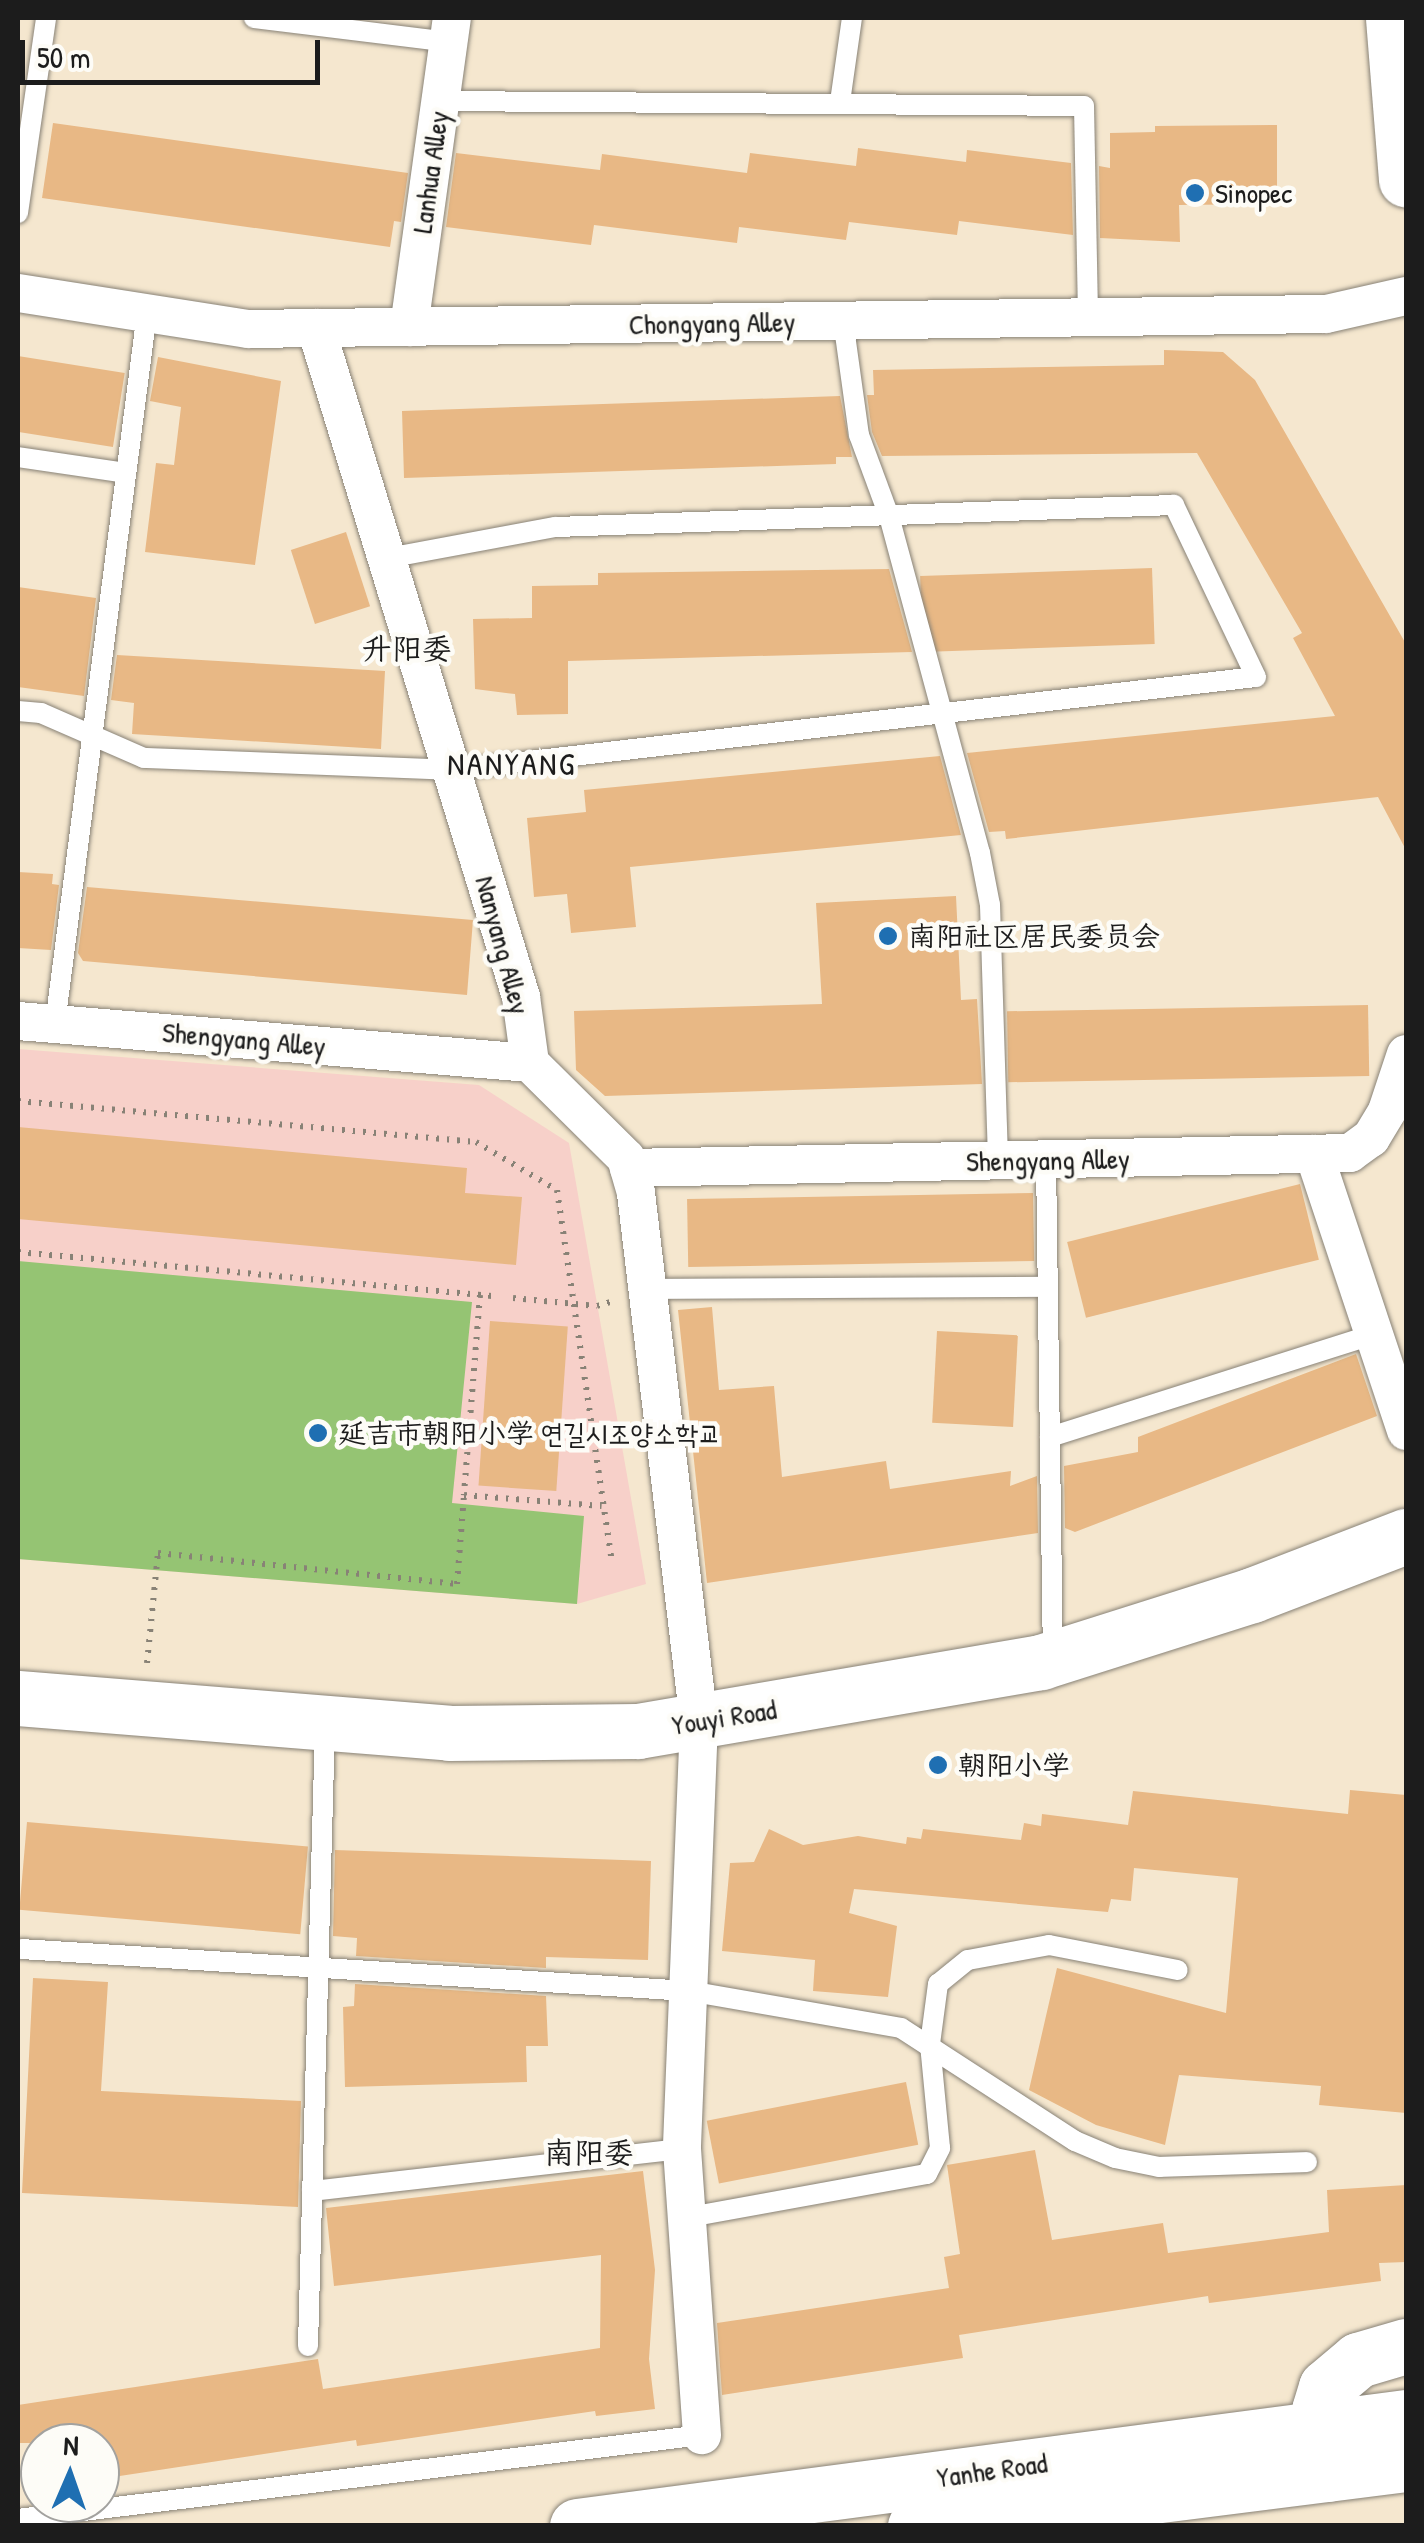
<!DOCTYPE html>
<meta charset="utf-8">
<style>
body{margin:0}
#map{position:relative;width:1424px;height:2543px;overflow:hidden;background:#f5e7cf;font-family:"Patrick Hand","LXGW WenKai TC","Poor Story",sans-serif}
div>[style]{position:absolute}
.built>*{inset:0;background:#f7d0c9}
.green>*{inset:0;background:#95c473}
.building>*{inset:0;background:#e8b885;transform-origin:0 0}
.path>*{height:6px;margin-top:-3px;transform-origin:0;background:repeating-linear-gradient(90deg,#888276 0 2.5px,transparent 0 10.5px)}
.roads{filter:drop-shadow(0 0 2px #888276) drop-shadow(0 0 2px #888276)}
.lane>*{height:20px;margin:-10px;padding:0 10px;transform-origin:10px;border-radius:10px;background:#fff}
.street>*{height:38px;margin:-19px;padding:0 19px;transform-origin:19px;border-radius:19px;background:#fff}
.secondary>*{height:55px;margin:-27.5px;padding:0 27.5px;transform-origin:27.5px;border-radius:27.5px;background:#fff}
.primary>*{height:55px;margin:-27.5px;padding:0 27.5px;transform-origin:27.5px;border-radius:27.5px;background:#fff}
.dots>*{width:28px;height:28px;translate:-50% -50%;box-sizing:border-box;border:5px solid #fdfcf7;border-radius:50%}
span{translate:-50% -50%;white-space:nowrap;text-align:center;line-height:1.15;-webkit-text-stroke:9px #fdfcf7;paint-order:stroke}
.street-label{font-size:28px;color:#1c1c1c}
.poi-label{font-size:28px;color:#1c1c1c}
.left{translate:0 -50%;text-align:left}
.neighbourhood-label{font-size:30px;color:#1c1c1c}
.quarter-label{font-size:32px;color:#1c1c1c;letter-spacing:2.5px}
.frame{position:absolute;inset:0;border:20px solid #1c1c1c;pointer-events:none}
.north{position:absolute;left:20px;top:2423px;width:100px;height:100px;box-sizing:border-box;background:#fdfcf7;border:2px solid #a3a29f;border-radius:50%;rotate:2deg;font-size:28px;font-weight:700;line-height:40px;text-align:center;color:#1c1c1c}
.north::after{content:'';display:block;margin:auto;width:35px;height:45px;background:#1f6fb2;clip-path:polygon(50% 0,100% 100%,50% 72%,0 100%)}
.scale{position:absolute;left:20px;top:40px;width:300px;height:45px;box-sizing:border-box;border:5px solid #1c1c1c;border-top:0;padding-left:12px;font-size:30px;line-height:35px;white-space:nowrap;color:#1c1c1c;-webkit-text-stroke:8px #fdfcf7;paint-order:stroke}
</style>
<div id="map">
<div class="built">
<i style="clip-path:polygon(18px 1049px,479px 1085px,569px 1143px,646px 1584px,577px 1604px,18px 1559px)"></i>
</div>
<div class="green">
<i style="clip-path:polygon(18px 1261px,472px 1302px,452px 1503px,584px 1516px,577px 1604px,18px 1559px)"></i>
</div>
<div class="building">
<i style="clip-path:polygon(53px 123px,408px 173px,401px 222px,394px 221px,390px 247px,42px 198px)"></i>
<i style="clip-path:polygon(1277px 125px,1277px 204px,1179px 205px,1180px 242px,1100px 238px,1099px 166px,1110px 168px,1110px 133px,1155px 132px,1155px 126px)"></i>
<i style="clip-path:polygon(858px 148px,966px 162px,967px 150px,1071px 163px,1073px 235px,959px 221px,957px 235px,849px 222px,846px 240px,739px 227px,737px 243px,594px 225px,591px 245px,446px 227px,456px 153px,600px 170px,602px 154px,747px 173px,750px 153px,856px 166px)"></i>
<i style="clip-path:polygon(1164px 350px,1223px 352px,1255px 380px,1406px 644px,1406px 850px,1378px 797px,1006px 839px,1005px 831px,989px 832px,967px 753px,1335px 716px,1293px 638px,1302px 633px,1197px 453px,882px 456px,872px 432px,867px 395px,874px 395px,873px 370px,1164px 365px)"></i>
<i style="left:18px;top:356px;width:108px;height:75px;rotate:9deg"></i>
<i style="clip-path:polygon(158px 357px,281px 381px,255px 565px,145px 552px,156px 463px,174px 465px,181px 407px,150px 401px)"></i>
<i style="clip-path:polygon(840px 396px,852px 457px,836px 457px,836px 464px,404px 478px,402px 411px)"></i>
<i style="left:346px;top:532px;width:78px;height:58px;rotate:72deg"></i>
<i style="left:1152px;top:568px;width:76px;height:232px;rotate:88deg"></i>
<i style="clip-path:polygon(889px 569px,912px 652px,568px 661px,568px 714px,517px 715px,515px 694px,475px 689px,473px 619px,532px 618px,532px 586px,598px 585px,598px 573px)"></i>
<i style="clip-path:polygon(18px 587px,96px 598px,84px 696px,18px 687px)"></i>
<i style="clip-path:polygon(117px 655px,385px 671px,381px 749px,132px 734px,134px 703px,111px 700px)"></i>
<i style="clip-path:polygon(940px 756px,961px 835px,630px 867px,636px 927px,571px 933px,567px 894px,534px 897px,527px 818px,586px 812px,584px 790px)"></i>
<i style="clip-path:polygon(18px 872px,53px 874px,52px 884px,59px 885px,51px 950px,18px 948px)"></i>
<i style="clip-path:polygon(87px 887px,473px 920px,467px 995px,83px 961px,78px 953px)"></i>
<i style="clip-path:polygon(956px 896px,961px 1000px,977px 999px,982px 1084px,605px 1096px,576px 1070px,574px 1011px,822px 1004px,816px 903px)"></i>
<i style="left:1368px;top:1005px;width:71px;height:361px;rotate:89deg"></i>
<i style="clip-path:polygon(18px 1127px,467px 1168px,465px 1193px,522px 1197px,516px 1265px,18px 1219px)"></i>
<i style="left:1300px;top:1184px;width:78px;height:240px;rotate:76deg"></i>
<i style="left:1033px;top:1193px;width:68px;height:346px;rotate:89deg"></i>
<i style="clip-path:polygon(712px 1307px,719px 1390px,774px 1386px,782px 1477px,886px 1461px,890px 1489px,1011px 1471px,1010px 1486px,1037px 1476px,1038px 1533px,707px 1583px,678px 1310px)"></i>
<i style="left:490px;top:1321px;width:78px;height:165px;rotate:4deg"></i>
<i style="left:937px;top:1331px;width:81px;height:92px;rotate:3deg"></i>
<i style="clip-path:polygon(1356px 1354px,1377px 1416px,1075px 1532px,1065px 1528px,1064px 1466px,1138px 1452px,1138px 1437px)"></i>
<i style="clip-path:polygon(1350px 1790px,1406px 1795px,1406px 2113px,1319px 2105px,1321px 2086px,1179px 2075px,1165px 2145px,1096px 2125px,1029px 2090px,1057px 1968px,1226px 2013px,1238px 1878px,1134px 1868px,1131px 1901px,1111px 1899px,1108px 1912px,854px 1889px,849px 1913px,897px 1926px,888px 1997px,813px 1991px,815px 1960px,722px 1951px,730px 1863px,754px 1862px,769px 1829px,803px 1845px,858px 1836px,906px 1844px,907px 1837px,921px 1839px,923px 1829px,1021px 1840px,1024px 1823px,1041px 1826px,1042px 1814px,1128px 1825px,1133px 1791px,1348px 1814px)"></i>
<i style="left:27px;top:1822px;width:282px;height:88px;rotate:5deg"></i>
<i style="clip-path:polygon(335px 1850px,651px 1861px,648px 1960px,546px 1957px,546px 1968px,356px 1956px,357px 1938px,333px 1936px)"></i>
<i style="clip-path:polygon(33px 1978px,108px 1982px,101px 2091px,301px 2101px,298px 2207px,22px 2193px)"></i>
<i style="clip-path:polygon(355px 1984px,546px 1996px,548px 2046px,526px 2046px,527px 2082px,345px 2087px,343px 2007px,354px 2006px)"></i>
<i style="left:906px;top:2082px;width:64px;height:203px;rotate:79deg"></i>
<i style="clip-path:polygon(1035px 2150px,1052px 2240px,1163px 2223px,1168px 2253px,1329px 2232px,1327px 2190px,1406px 2185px,1406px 2262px,1379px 2263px,1381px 2281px,1209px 2303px,1208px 2296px,959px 2335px,963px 2358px,722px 2395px,717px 2323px,949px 2288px,944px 2257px,960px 2254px,947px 2165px)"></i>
<i style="clip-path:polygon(643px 2171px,655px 2270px,649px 2359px,655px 2409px,596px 2416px,595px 2411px,357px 2446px,356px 2440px,100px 2479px,100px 2443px,18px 2443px,18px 2405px,318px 2359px,323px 2389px,600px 2348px,601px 2255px,334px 2286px,326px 2208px)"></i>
</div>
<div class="path">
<i style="left:18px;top:1101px;width:460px;rotate:5.1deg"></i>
<i style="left:476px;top:1142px;width:94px;rotate:30.7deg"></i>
<i style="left:557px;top:1190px;width:375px;rotate:81.6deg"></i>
<i style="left:18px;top:1252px;width:476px;rotate:5.3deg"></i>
<i style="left:480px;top:1295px;width:201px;rotate:94.6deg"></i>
<i style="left:464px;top:1495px;width:138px;rotate:4.6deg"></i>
<i style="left:513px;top:1298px;width:84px;rotate:5.4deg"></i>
<i style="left:597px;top:1306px;width:17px;rotate:-17deg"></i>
<i style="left:147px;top:1663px;width:111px;rotate:-84.3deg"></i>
<i style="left:158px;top:1553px;width:301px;rotate:5.9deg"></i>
<i style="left:457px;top:1584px;width:89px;rotate:-85.5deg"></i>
</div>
<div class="roads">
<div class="lane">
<i style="left:254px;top:18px;width:196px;rotate:7deg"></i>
<i style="left:440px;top:101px;width:644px;rotate:0.44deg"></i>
<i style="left:1084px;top:106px;width:211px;rotate:88.9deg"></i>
<i style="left:840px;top:102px;width:85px;rotate:-81.9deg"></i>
<i style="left:18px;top:213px;width:197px;rotate:-81.8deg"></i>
<i style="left:843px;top:320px;width:116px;rotate:82.1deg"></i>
<i style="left:859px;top:435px;width:86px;rotate:69.7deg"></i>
<i style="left:889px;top:516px;width:349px;rotate:74.9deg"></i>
<i style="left:980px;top:853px;width:53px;rotate:79.1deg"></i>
<i style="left:990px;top:905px;width:256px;rotate:88.2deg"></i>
<i style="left:18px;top:457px;width:109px;rotate:8.4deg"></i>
<i style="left:18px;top:711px;width:23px;rotate:5deg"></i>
<i style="left:41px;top:713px;width:112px;rotate:23.6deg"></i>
<i style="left:144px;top:758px;width:308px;rotate:2.2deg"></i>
<i style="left:452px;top:770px;width:809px;rotate:-6.6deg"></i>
<i style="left:1256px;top:677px;width:191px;rotate:-115.5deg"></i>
<i style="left:1174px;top:505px;width:619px;rotate:177.96deg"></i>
<i style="left:555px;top:527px;width:171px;rotate:169.5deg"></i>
<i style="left:55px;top:1024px;width:717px;rotate:-82.63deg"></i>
<i style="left:1046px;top:1160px;width:493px;rotate:89.2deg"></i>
<i style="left:647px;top:1289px;width:401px;rotate:-0.3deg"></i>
<i style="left:1050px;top:1437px;width:340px;rotate:-17.6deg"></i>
<i style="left:21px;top:1949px;width:669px;rotate:3.6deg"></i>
<i style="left:689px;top:1991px;width:215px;rotate:9.9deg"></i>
<i style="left:901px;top:2028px;width:207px;rotate:33deg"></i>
<i style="left:1075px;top:2141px;width:43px;rotate:23deg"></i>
<i style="left:1115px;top:2158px;width:45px;rotate:11.6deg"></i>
<i style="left:1159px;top:2167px;width:148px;rotate:-1.9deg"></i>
<i style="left:312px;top:2191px;width:372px;rotate:-6.5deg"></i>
<i style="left:684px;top:2218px;width:247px;rotate:-10.3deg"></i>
<i style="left:927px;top:2174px;width:29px;rotate:-63deg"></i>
<i style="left:940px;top:2148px;width:104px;rotate:-95.5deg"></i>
<i style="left:930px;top:2044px;width:61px;rotate:-82.4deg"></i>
<i style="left:938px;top:1984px;width:38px;rotate:-39deg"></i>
<i style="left:968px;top:1960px;width:82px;rotate:-10.5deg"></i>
<i style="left:1049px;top:1945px;width:131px;rotate:11deg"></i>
<i style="left:308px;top:2346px;width:621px;rotate:-88.43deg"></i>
<i style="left:18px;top:2519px;width:689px;rotate:-7deg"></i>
</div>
<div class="street">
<i style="left:18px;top:293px;width:233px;rotate:8.9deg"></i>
<i style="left:248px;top:329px;width:1078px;rotate:-0.8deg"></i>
<i style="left:1326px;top:314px;width:82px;rotate:-12.7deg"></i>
<i style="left:409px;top:327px;width:312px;rotate:-82.1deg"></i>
<i style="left:316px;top:328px;width:700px;rotate:72.96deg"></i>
<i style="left:521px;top:997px;width:67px;rotate:82.2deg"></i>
<i style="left:530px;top:1063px;width:135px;rotate:44.7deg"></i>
<i style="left:626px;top:1158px;width:36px;rotate:74deg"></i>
<i style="left:636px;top:1193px;width:533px;rotate:83.21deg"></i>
<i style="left:699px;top:1722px;width:427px;rotate:92.3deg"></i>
<i style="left:682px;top:2149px;width:287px;rotate:86deg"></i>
<i style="left:18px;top:1021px;width:514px;rotate:4.69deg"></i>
<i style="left:1314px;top:1154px;width:292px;rotate:71.6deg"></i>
<i style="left:629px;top:1168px;width:721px;rotate:-1.19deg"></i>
<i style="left:1350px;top:1153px;width:26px;rotate:-36deg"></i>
<i style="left:1371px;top:1138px;width:31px;rotate:-59deg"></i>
<i style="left:1387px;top:1111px;width:60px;rotate:-71.6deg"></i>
</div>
<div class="secondary">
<i style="left:18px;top:1698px;width:432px;rotate:4.6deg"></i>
<i style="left:449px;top:1733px;width:189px;rotate:-0.6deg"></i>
<i style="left:638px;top:1731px;width:409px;rotate:-9.7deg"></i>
<i style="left:1041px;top:1662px;width:221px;rotate:-17.6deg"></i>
<i style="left:1252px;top:1595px;width:165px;rotate:-21deg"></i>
<i style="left:577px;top:2526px;width:836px;rotate:-7.49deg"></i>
<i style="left:915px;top:2526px;width:495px;rotate:-7.2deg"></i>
</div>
<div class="primary">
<i style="left:1393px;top:18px;width:162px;rotate:85.4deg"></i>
<i style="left:1327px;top:2474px;width:64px;rotate:-97.1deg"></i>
<i style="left:1319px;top:2410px;width:24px;rotate:-73deg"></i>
<i style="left:1326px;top:2387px;width:42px;rotate:-40.2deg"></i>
<i style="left:1358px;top:2360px;width:50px;rotate:-16.3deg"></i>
</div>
</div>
<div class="dots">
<i style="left:1195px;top:193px;background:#1f6fb2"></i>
<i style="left:888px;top:936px;background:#1f6fb2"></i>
<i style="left:318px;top:1433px;background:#1f6fb2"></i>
<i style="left:938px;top:1765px;background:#1f6fb2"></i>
</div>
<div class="street-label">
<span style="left:430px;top:172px;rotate:-82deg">Lanhua Alley</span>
<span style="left:712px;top:323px;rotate:-1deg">Chongyang Alley</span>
<span style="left:503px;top:945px;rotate:75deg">Nanyang Alley</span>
<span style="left:244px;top:1039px;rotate:5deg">Shengyang Alley</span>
<span style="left:1048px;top:1160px;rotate:-1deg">Shengyang Alley</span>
<span style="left:724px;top:1717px;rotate:-9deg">Youyi Road</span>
<span style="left:992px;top:2470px;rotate:-8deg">Yanhe Road</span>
</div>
<div class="poi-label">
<span class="left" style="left:1215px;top:193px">Sinopec</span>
<span class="left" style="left:908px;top:936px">南阳社区居民委员会</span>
<span class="left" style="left:338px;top:1433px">延吉市朝阳小学 연길시조양소학교</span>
<span class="left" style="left:958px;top:1765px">朝阳小学</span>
</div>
<div class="neighbourhood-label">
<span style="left:407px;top:648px">升阳委</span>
<span style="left:589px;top:2152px">南阳委</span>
</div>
<div class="quarter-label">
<span style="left:512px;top:764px">NANYANG</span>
</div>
<div class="frame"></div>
<div class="north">N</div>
<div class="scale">50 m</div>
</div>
